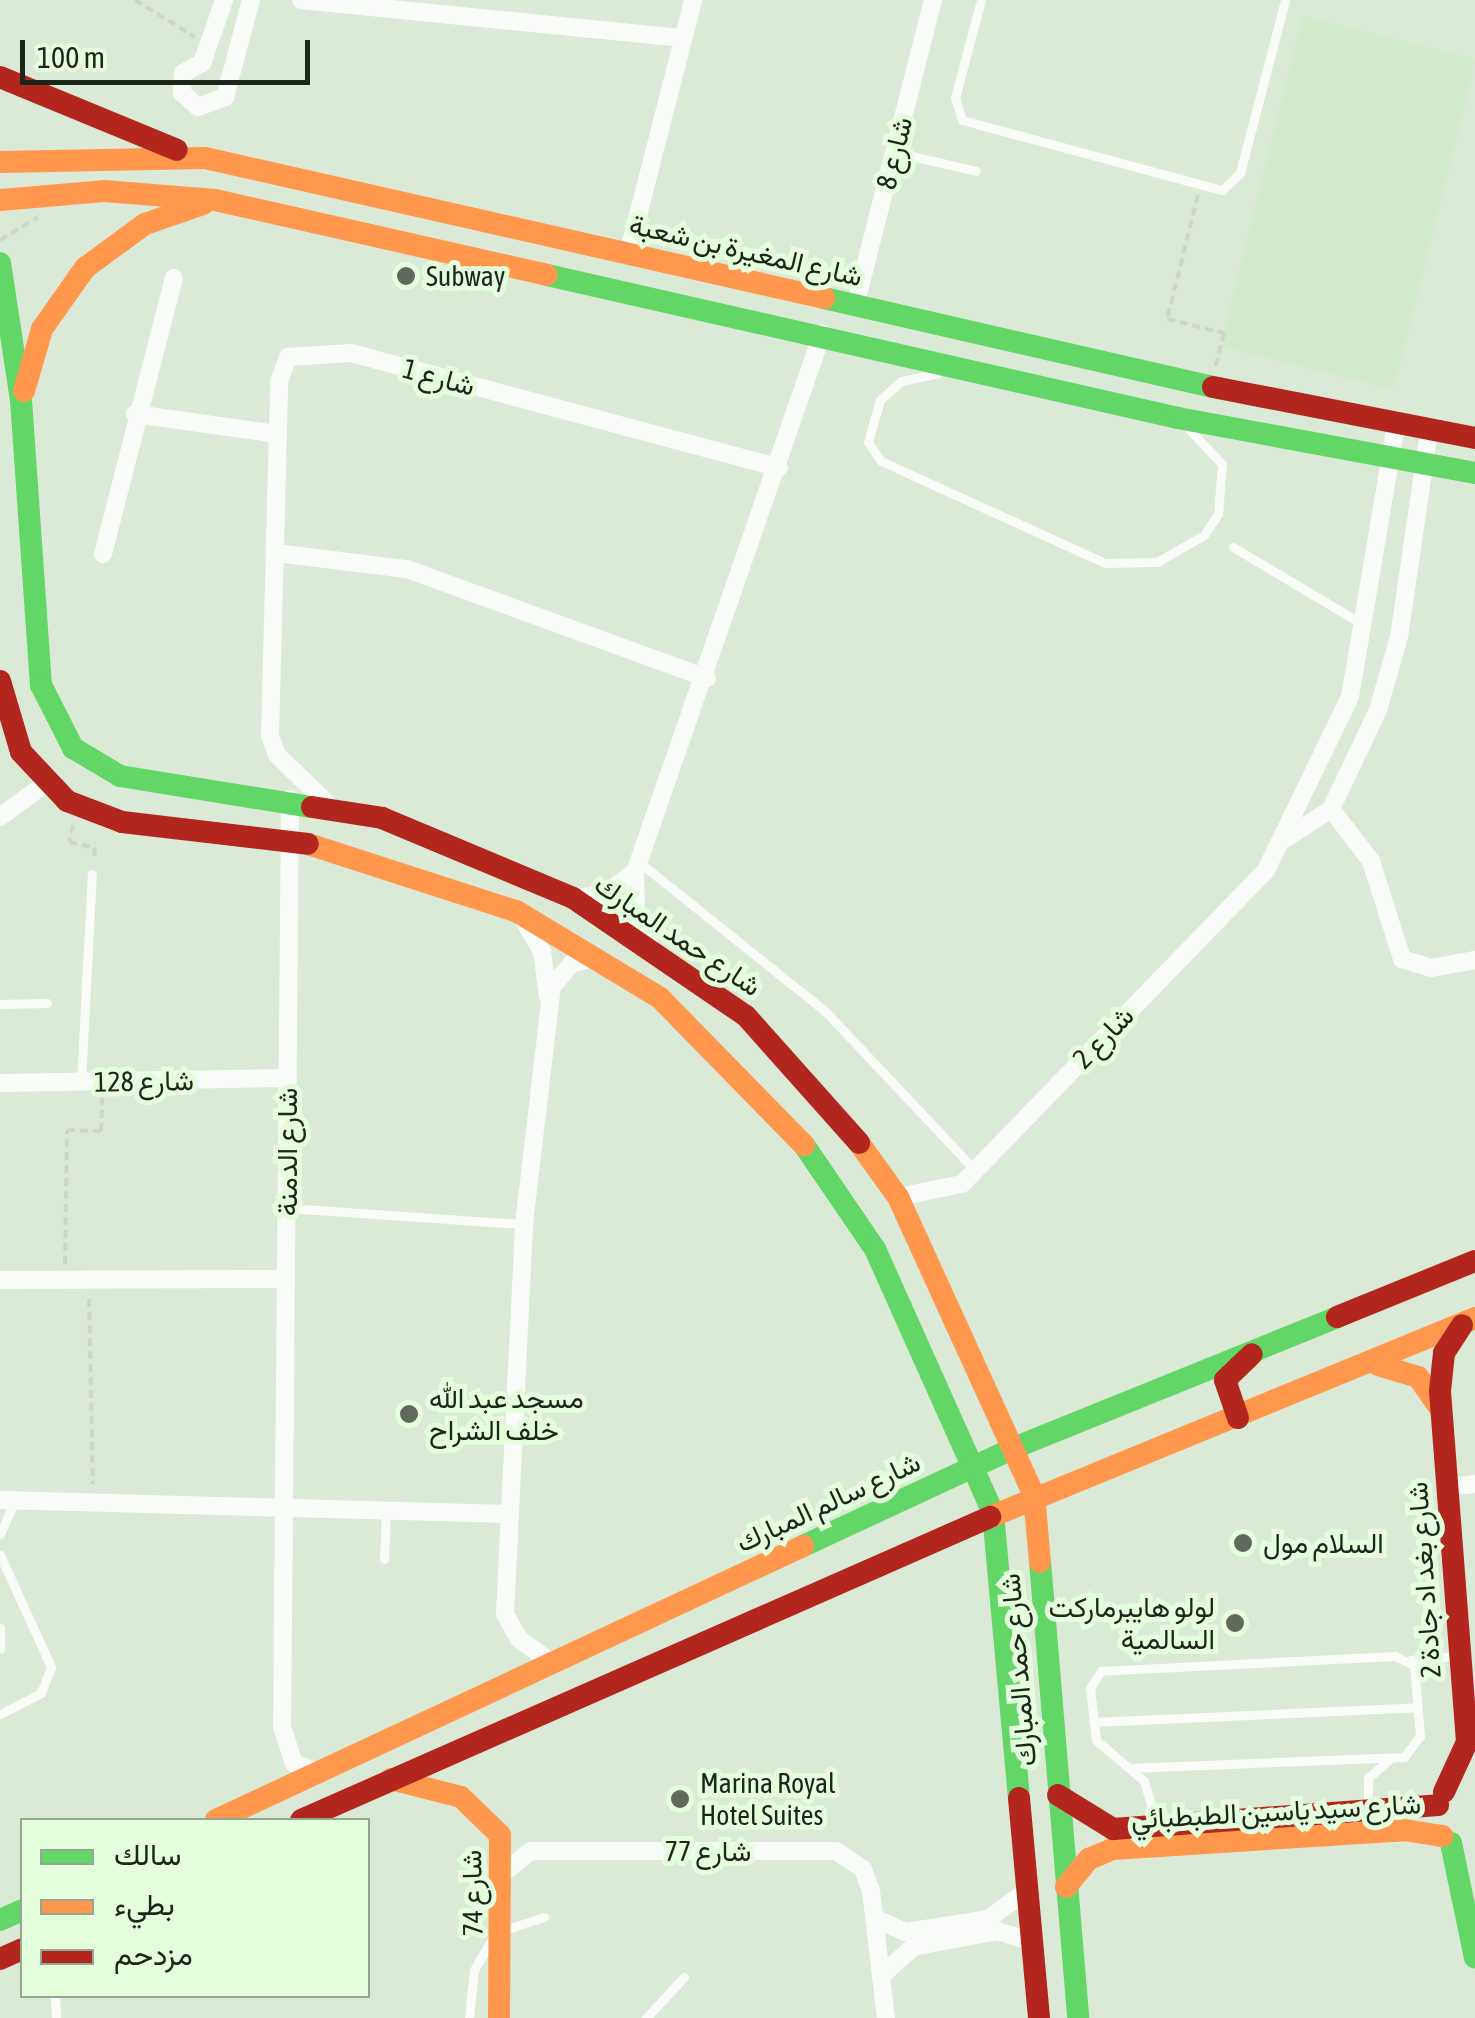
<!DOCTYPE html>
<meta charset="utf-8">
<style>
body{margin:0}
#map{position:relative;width:1475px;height:2018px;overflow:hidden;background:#dbe9d7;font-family:"Asap Condensed",Vazirmatn,sans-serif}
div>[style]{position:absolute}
.built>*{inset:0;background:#d3eacd;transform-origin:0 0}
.path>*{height:4px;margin-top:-2px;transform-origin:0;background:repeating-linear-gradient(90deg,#d1d5cf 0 8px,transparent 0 13px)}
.lane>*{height:9px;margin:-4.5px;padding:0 4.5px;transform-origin:4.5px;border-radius:4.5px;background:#fafcf9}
.street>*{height:18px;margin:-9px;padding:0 9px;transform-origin:9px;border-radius:9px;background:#fafcf9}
.fast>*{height:22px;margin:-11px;padding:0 11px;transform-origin:11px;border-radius:11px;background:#63d668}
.slow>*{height:22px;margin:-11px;padding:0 11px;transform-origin:11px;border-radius:11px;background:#ff974d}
.jam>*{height:22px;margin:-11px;padding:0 11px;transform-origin:11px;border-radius:11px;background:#b3261e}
.dots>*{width:28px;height:28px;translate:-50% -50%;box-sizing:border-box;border:5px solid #e4fedd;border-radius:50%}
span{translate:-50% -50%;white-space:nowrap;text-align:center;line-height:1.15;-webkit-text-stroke:10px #e4fedd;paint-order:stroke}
.street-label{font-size:28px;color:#1d261a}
.poi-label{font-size:28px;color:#1d261a}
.left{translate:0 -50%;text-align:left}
.right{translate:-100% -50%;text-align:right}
.legend{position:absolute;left:20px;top:1818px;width:350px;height:180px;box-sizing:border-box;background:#e4fedd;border:2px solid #94a88f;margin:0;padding:12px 18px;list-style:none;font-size:30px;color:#1d261a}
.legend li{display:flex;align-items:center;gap:20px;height:50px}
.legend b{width:50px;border:2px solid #94a88f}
.scale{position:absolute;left:20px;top:40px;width:290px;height:45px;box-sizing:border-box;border:5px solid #1d261a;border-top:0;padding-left:12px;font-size:30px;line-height:35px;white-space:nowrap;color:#1d261a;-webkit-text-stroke:8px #e4fedd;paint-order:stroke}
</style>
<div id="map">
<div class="built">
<i style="left:1303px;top:16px;width:178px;height:340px;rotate:14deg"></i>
</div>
<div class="path">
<i style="left:135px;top:0;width:70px;rotate:31.7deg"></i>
<i style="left:1198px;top:195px;width:128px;rotate:104deg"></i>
<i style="left:1167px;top:319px;width:59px;rotate:13.8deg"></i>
<i style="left:1224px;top:333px;width:34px;rotate:104deg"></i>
<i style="left:0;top:240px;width:44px;rotate:-31.2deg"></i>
<i style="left:73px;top:825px;width:17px;rotate:103deg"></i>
<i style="left:69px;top:842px;width:27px;rotate:13deg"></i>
<i style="left:95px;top:848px;width:11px;rotate:95deg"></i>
<i style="left:65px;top:1264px;width:134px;rotate:-89.1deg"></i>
<i style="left:67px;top:1130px;width:34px;rotate:2deg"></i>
<i style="left:101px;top:1131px;width:33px;rotate:-88deg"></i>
<i style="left:89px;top:1299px;width:185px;rotate:88.8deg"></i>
</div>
<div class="lane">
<i style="left:981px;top:0;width:101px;rotate:104.9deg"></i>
<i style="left:955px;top:98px;width:23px;rotate:72deg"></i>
<i style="left:962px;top:120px;width:269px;rotate:15.1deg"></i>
<i style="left:1222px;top:190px;width:25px;rotate:-43deg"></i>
<i style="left:1240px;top:173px;width:179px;rotate:-75.4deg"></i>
<i style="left:894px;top:152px;width:84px;rotate:13deg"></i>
<i style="left:939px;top:373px;width:39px;rotate:168deg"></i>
<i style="left:901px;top:381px;width:28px;rotate:138deg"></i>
<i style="left:880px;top:400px;width:44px;rotate:105.9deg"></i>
<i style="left:868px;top:442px;width:23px;rotate:56deg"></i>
<i style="left:881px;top:461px;width:246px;rotate:24.5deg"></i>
<i style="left:1105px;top:563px;width:52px;rotate:-1.1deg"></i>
<i style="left:1157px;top:562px;width:54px;rotate:-29.9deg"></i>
<i style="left:1204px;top:535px;width:25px;rotate:-56deg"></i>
<i style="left:1218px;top:514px;width:50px;rotate:-85.4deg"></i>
<i style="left:1222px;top:464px;width:51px;rotate:-133.4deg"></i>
<i style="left:1233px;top:547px;width:152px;rotate:30.8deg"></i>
<i style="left:639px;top:862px;width:238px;rotate:38.7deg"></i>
<i style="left:825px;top:1011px;width:217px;rotate:46.7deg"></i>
<i style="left:0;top:1004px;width:47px;rotate:-1.2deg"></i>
<i style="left:81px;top:1082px;width:208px;rotate:-87deg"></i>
<i style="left:287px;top:1208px;width:238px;rotate:3.9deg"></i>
<i style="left:0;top:1534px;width:37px;rotate:-66deg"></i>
<i style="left:0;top:1555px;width:123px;rotate:65.5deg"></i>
<i style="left:51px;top:1667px;width:28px;rotate:111deg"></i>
<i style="left:41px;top:1693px;width:46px;rotate:152.9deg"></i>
<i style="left:384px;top:1559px;width:48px;rotate:-87.6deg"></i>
<i style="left:0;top:1628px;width:21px;rotate:90deg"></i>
<i style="left:1410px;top:1660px;width:48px;rotate:-4.8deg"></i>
<i style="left:1093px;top:1722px;width:325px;rotate:-2.6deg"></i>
<i style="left:1129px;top:1768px;width:275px;rotate:-2.3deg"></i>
<i style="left:1404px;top:1757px;width:26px;rotate:-53deg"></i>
<i style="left:1420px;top:1736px;width:71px;rotate:-94.8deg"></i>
<i style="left:1414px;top:1665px;width:21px;rotate:-155deg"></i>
<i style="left:1395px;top:1656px;width:294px;rotate:177.1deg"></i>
<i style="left:1101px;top:1671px;width:20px;rotate:123deg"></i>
<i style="left:1090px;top:1688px;width:52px;rotate:83.4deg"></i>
<i style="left:1096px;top:1740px;width:63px;rotate:40.5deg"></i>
<i style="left:1144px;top:1781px;width:46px;rotate:73.5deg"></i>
<i style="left:1368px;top:1806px;width:28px;rotate:-90deg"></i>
<i style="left:1368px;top:1778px;width:29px;rotate:-41deg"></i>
<i style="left:504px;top:1930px;width:42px;rotate:-18deg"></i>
<i style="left:55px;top:1996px;width:22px;rotate:87deg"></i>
<i style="left:469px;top:2018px;width:48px;rotate:-84.1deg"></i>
<i style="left:474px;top:1970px;width:36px;rotate:-60deg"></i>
<i style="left:646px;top:2018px;width:56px;rotate:-47.2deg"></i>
</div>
<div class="street">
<i style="left:224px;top:0;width:67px;rotate:109.2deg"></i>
<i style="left:202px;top:63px;width:21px;rotate:152deg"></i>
<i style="left:183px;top:73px;width:20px;rotate:93deg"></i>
<i style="left:182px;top:93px;width:21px;rotate:41deg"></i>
<i style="left:198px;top:107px;width:29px;rotate:-20deg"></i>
<i style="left:225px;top:97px;width:100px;rotate:-75deg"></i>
<i style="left:301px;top:0;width:384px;rotate:5.7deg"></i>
<i style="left:628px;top:254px;width:262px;rotate:-75.6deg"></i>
<i style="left:855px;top:306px;width:316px;rotate:-75.7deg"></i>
<i style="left:135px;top:414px;width:144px;rotate:8deg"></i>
<i style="left:276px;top:553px;width:132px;rotate:7deg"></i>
<i style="left:407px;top:569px;width:319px;rotate:20deg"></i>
<i style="left:103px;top:554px;width:285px;rotate:-75.6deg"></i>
<i style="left:290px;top:799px;width:928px;rotate:90.49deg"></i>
<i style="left:282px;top:1727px;width:38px;rotate:72deg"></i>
<i style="left:294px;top:1763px;width:27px;rotate:22deg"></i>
<i style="left:328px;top:804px;width:71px;rotate:-136.1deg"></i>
<i style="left:277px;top:755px;width:20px;rotate:-110deg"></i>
<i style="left:270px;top:736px;width:355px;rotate:-88.5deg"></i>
<i style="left:279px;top:381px;width:26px;rotate:-69deg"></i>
<i style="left:288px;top:357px;width:63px;rotate:-3.6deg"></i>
<i style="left:351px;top:353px;width:443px;rotate:15deg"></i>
<i style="left:1331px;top:809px;width:66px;rotate:52.4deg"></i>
<i style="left:1371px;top:861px;width:103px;rotate:72.4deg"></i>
<i style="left:1402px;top:959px;width:30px;rotate:17deg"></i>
<i style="left:1431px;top:968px;width:45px;rotate:-10.3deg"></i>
<i style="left:0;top:817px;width:56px;rotate:-36.3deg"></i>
<i style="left:1285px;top:839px;width:55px;rotate:-33.1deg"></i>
<i style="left:1331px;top:809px;width:110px;rotate:-64.6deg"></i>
<i style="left:1378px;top:710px;width:76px;rotate:-74deg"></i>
<i style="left:1399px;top:637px;width:208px;rotate:-81.7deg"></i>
<i style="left:574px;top:898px;width:29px;rotate:-6deg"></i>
<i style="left:603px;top:895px;width:39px;rotate:-36deg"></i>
<i style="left:523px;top:919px;width:38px;rotate:60deg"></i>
<i style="left:542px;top:952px;width:45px;rotate:82.4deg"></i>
<i style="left:649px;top:945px;width:31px;rotate:-115deg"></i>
<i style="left:636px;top:917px;width:45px;rotate:-91.3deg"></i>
<i style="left:635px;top:872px;width:570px;rotate:-70.83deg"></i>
<i style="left:0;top:1083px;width:288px;rotate:-1deg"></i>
<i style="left:898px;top:1197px;width:65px;rotate:-11.5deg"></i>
<i style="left:962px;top:1184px;width:437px;rotate:-45.9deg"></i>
<i style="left:1266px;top:870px;width:192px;rotate:-64.1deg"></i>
<i style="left:1350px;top:697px;width:276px;rotate:-80.4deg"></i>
<i style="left:0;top:1280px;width:286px;rotate:-0.2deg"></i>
<i style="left:1447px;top:1487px;width:28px;rotate:-6deg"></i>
<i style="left:0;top:1500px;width:510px;rotate:1.57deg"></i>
<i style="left:552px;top:1663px;width:41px;rotate:-144deg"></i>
<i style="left:519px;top:1639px;width:29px;rotate:-119deg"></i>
<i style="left:505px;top:1614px;width:390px;rotate:-87.2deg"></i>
<i style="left:524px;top:1224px;width:239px;rotate:-83.3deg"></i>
<i style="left:552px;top:987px;width:30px;rotate:-50deg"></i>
<i style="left:571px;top:964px;width:25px;rotate:-16deg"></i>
<i style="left:506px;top:1871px;width:32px;rotate:-39deg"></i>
<i style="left:531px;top:1851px;width:305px"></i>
<i style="left:836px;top:1851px;width:32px;rotate:34deg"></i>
<i style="left:863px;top:1869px;width:23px;rotate:70deg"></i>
<i style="left:871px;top:1891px;width:128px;rotate:83.3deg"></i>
<i style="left:874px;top:1918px;width:35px;rotate:24deg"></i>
<i style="left:906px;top:1932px;width:83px;rotate:-9deg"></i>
<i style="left:988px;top:1919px;width:51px;rotate:-36.2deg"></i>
<i style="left:881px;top:1976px;width:43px;rotate:-42.2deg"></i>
<i style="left:913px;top:1947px;width:86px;rotate:-10.8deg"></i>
<i style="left:997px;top:1931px;width:38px;rotate:17deg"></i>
</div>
<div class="fast">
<i style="left:0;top:263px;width:139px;rotate:81.3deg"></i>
<i style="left:21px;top:400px;width:286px;rotate:86deg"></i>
<i style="left:41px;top:685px;width:71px;rotate:63.1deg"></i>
<i style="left:73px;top:748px;width:55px;rotate:30.8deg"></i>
<i style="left:120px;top:776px;width:194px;rotate:9.2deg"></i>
<i style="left:547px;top:275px;width:647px;rotate:12.77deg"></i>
<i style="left:1178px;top:418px;width:302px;rotate:10.5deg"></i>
<i style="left:824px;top:298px;width:399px;rotate:12.9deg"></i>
<i style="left:804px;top:1145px;width:126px;rotate:55.7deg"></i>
<i style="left:875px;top:1249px;width:289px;rotate:65.9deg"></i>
<i style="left:993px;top:1513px;width:286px;rotate:84.8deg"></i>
<i style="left:803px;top:1546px;width:235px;rotate:-24.9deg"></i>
<i style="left:1016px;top:1447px;width:346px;rotate:-22deg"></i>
<i style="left:1040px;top:1562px;width:458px;rotate:85.2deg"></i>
<i style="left:1451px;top:1843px;width:117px;rotate:78.2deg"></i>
<i style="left:0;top:1920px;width:24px;rotate:-24deg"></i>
</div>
<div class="slow">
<i style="left:0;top:162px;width:205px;rotate:-1.1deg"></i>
<i style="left:205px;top:158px;width:635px;rotate:12.74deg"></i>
<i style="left:0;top:200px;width:104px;rotate:-4.9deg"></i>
<i style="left:104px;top:191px;width:111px;rotate:4.6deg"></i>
<i style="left:215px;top:200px;width:340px;rotate:12.7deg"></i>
<i style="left:24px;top:391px;width:65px;rotate:-73.8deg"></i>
<i style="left:42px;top:329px;width:75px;rotate:-54.8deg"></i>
<i style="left:85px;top:268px;width:74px;rotate:-36.3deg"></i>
<i style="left:145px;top:224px;width:61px;rotate:-19deg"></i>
<i style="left:308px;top:844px;width:219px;rotate:17.9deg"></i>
<i style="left:516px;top:911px;width:168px;rotate:31.1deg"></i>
<i style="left:660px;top:998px;width:206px;rotate:45.6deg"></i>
<i style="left:859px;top:1143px;width:67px;rotate:54.2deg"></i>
<i style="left:898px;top:1197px;width:328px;rotate:65.5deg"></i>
<i style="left:1034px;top:1495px;width:67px;rotate:84.9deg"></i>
<i style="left:1378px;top:1365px;width:42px;rotate:16.7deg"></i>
<i style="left:1418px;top:1377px;width:37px;rotate:55deg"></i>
<i style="left:990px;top:1517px;width:524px;rotate:-22.31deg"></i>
<i style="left:391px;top:1779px;width:72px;rotate:14.4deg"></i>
<i style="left:461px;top:1797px;width:54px;rotate:44.3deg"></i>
<i style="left:500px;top:1835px;width:183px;rotate:90.3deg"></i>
<i style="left:216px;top:1820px;width:648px;rotate:-25.02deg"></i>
<i style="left:1066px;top:1887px;width:36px;rotate:-51deg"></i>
<i style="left:1089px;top:1859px;width:26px;rotate:-23deg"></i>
<i style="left:1113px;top:1849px;width:292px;rotate:-3.7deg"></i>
<i style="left:1404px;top:1830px;width:39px;rotate:9deg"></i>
</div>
<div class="jam">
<i style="left:0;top:77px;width:191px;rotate:22.4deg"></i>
<i style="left:1213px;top:387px;width:267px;rotate:11deg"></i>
<i style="left:0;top:681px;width:74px;rotate:73.5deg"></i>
<i style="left:21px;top:752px;width:67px;rotate:46.8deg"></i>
<i style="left:67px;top:801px;width:59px;rotate:20.9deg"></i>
<i style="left:122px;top:822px;width:187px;rotate:6.7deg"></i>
<i style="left:312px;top:807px;width:71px;rotate:8.9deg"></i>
<i style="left:382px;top:818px;width:207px;rotate:22.7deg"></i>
<i style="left:573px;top:898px;width:209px;rotate:34.3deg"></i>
<i style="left:746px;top:1016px;width:170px;rotate:48.3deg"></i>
<i style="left:1337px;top:1317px;width:149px;rotate:-22.1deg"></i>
<i style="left:1238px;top:1418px;width:40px;rotate:-108.9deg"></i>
<i style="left:1225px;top:1380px;width:37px;rotate:-44deg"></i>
<i style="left:1444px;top:1792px;width:55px;rotate:-65.3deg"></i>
<i style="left:1467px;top:1742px;width:352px;rotate:-94.4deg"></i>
<i style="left:1440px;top:1391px;width:38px;rotate:-84deg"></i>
<i style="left:1444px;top:1353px;width:33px;rotate:-57deg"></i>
<i style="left:1058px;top:1795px;width:65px;rotate:31.7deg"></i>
<i style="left:1113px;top:1829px;width:326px;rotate:-4.2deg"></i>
<i style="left:1019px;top:1798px;width:221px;rotate:84.8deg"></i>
<i style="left:301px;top:1820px;width:753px;rotate:-23.74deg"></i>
<i style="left:0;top:1959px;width:24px;rotate:-24deg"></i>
</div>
<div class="dots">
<i style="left:406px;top:276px;background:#606a5c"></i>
<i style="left:409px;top:1414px;background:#606a5c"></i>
<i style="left:1243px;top:1543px;background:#606a5c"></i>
<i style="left:1235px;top:1623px;background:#606a5c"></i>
<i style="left:680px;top:1799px;background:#606a5c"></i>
</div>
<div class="street-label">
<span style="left:894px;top:153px;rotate:-76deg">شارع 8</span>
<span style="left:746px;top:250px;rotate:13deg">شارع المغيرة بن شعبة</span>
<span style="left:439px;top:377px;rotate:15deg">شارع 1</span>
<span style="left:678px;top:935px;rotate:34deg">شارع حمد المبارك</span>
<span style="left:1103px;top:1037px;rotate:-46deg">شارع 2</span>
<span style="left:144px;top:1081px;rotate:-1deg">شارع 128</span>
<span style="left:287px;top:1152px;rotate:-90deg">شارع الدمنة</span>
<span style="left:828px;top:1502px;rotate:-25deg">شارع سالم المبارك</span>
<span style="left:1424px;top:1580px;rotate:-94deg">شارع بغد اد جادة 2</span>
<span style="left:1018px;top:1670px;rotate:-95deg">شارع حمد المبارك</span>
<span style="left:1276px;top:1811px;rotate:-3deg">شارع سيد ياسين الطبطبائي</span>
<span style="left:708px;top:1851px">شارع 77</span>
<span style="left:472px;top:1893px;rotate:-91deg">شارع 74</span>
</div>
<div class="poi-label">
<span class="left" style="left:426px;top:276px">Subway</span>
<span class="left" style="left:429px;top:1414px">مسجد عبد الله<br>خلف الشراح</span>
<span class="left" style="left:1263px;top:1543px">السلام مول</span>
<span class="right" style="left:1215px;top:1623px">لولو هايبرماركت<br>السالمية</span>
<span class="left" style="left:700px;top:1799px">Marina Royal<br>Hotel Suites</span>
</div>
<ul class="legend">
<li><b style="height:12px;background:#63d668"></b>سالك</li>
<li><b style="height:12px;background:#ff974d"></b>بطيء</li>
<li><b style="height:12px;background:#b3261e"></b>مزدحم</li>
</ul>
<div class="scale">100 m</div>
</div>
